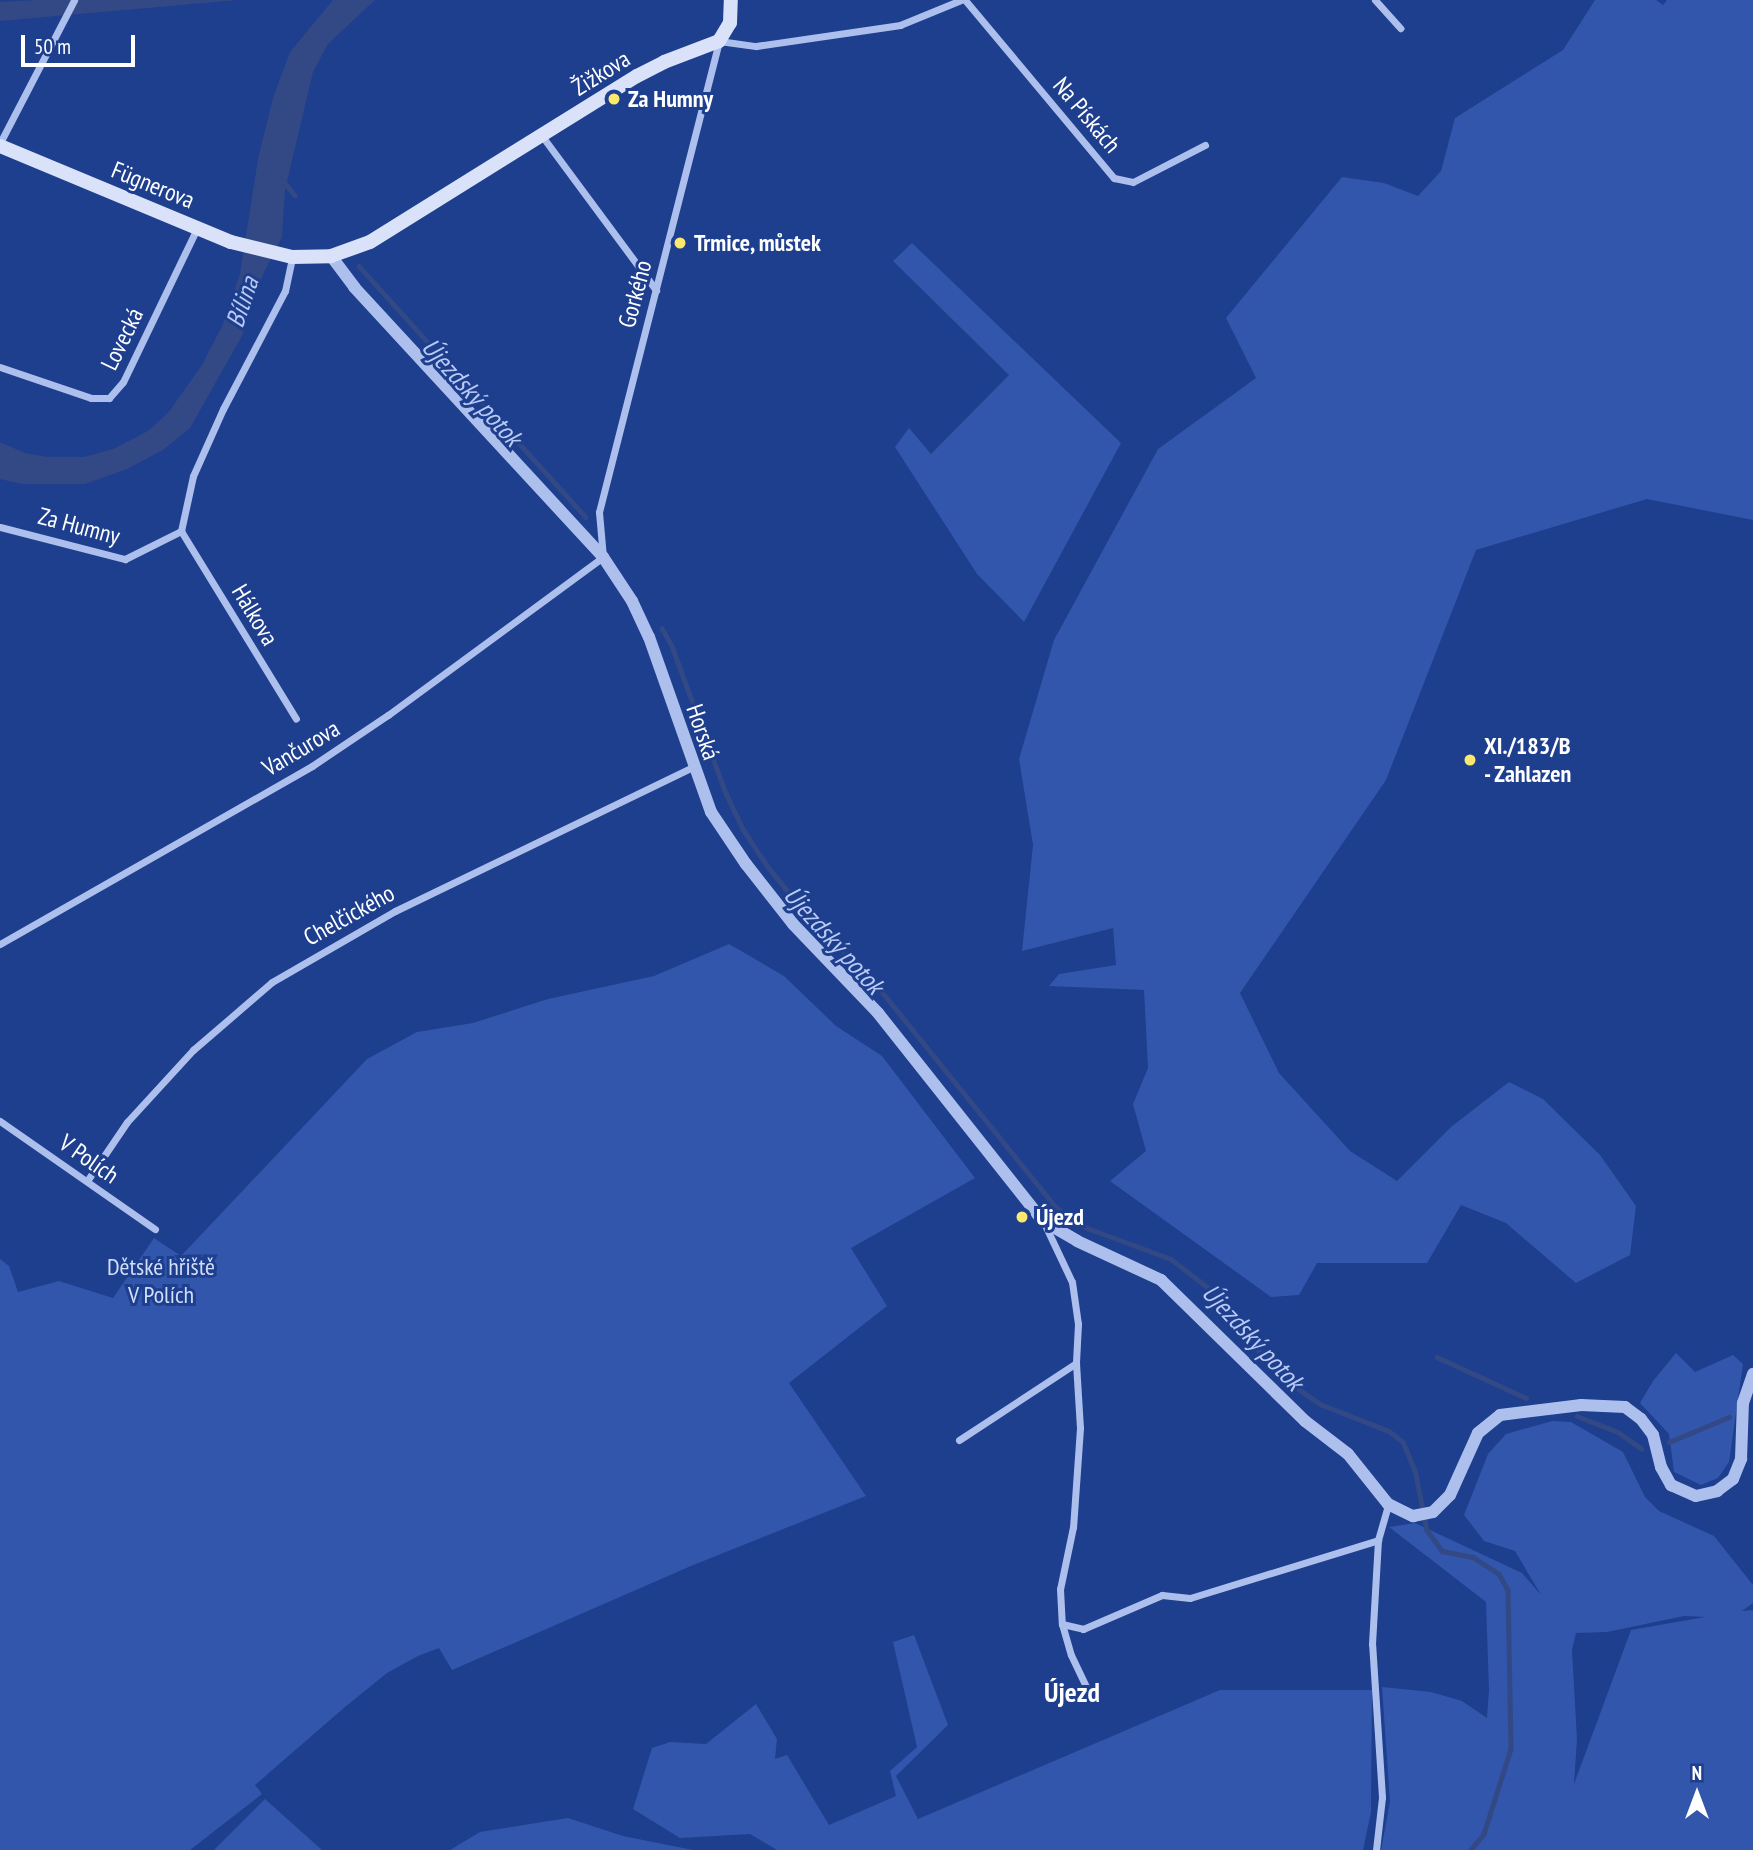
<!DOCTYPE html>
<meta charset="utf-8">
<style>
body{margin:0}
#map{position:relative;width:1753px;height:1850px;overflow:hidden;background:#1e3e8e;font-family:"PT Sans Narrow",sans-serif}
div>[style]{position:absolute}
.green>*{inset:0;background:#3256ac}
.water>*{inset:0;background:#334985}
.stream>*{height:4.5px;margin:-2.25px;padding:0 2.25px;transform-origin:2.25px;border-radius:2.25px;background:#334985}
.minor>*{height:7px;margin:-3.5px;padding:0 3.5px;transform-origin:3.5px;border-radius:3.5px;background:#adc0ed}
.tertiary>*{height:12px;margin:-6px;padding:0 6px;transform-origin:6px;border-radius:6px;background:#adc0ed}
.secondary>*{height:14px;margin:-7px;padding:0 7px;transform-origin:7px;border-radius:7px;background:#d9e2f9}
.dots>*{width:19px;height:19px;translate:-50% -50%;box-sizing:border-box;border:4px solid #1e3e8e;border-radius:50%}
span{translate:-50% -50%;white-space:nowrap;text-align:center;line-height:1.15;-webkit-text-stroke:6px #1e3e8e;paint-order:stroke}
.street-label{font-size:24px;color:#fff}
.poi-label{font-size:24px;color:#fff;font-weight:700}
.left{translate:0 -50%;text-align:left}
.park-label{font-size:24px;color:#d2def9}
.water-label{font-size:26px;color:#b9cbf4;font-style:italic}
.quarter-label{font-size:28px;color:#fff;font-weight:700}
.north{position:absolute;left:1662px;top:1759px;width:70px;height:70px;-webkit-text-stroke:5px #1e3e8e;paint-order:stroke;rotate:0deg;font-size:19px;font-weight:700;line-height:28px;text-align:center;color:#fff}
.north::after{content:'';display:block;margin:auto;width:24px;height:32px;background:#fff;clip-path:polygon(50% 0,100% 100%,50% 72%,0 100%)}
.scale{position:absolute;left:21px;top:35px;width:114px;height:32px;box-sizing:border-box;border:4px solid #fff;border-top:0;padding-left:9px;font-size:21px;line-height:24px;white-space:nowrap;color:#fff;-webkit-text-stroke:5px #1e3e8e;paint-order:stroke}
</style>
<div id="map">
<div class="green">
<i style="clip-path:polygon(1595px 0,1656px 0,1663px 5px,1667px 0,1753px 0,1753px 520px,1647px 499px,1476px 550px,1386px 780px,1240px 993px,1279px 1073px,1350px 1151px,1397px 1181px,1451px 1127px,1509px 1082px,1543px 1099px,1600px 1155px,1636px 1206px,1630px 1255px,1576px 1283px,1506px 1223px,1461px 1205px,1427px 1263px,1317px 1263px,1299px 1295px,1271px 1297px,1110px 1181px,1146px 1151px,1133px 1104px,1148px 1068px,1144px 990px,1049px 986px,1059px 974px,1116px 965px,1113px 928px,1022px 951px,1033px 845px,1019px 759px,1054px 640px,1158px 449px,1256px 378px,1226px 318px,1342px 177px,1384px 183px,1418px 196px,1441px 171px,1455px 118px,1563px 50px)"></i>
<i style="clip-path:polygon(912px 243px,1121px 443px,1024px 622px,977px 574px,895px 447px,909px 428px,931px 454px,1009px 375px,893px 261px)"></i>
<i style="clip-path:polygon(729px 944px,784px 976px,836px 1026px,882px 1056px,975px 1178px,851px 1248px,887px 1306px,789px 1383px,866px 1496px,691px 1566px,452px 1670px,439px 1648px,418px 1656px,387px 1673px,345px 1707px,255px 1785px,262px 1794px,190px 1850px,0 1850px,0 1259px,9px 1266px,18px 1292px,59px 1281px,113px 1298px,154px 1238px,181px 1256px,367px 1059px,417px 1032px,473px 1023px,548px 999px,654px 976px)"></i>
<i style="clip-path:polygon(1676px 1353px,1695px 1372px,1733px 1355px,1743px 1364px,1729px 1462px,1718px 1478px,1701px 1485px,1674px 1472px,1669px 1434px,1640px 1403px,1653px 1381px)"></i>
<i style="clip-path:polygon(evenodd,1552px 1421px,1571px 1422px,1623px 1452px,1645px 1497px,1659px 1511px,1714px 1536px,1753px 1585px,1753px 1603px,1742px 1611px,1753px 1610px,1753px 1850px,1381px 1850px,1390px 1802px,1382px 1687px,1431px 1692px,1462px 1701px,1487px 1718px,1489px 1690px,1486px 1602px,1389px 1527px,1415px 1523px,1522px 1573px,1541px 1595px,1515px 1551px,1484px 1541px,1464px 1515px,1488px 1454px,1506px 1434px,1552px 1421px,1684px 1616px,1705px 1617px,1631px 1630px,1574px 1784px,1577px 1739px,1572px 1650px,1576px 1633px,1607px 1632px,1684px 1616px)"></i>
<i style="clip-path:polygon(914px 1635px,948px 1725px,896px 1776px,918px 1819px,1220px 1690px,1372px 1690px,1371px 1812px,1363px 1850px,777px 1850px,750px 1834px,680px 1838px,633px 1809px,652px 1748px,670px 1742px,706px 1744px,756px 1704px,777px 1739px,775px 1759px,787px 1755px,829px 1825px,896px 1796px,890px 1771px,917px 1747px,893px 1642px)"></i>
<i style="clip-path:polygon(265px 1799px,322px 1850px,214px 1850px)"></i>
<i style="clip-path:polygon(568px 1818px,623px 1836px,693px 1850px,450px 1850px,480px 1832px)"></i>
</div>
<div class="water">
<i style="clip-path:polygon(36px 0,238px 0,0 21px,0 2px)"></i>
<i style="clip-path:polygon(333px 0,375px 0,328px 44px,313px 72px,285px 190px,282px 237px,264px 272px,243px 334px,190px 428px,163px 450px,127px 469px,85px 484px,22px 484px,0 479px,0 442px,25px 453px,48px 457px,84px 457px,113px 449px,148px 431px,168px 413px,202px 365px,223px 324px,240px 274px,258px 159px,273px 98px,290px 52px)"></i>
</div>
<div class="stream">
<i style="left:284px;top:182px;width:17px;rotate:50deg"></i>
<i style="left:359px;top:266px;width:338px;rotate:47.9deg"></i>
<i style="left:662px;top:628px;width:21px;rotate:61deg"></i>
<i style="left:672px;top:646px;width:154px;rotate:69.9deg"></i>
<i style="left:725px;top:791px;width:42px;rotate:64.7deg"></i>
<i style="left:743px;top:829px;width:45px;rotate:56.7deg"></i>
<i style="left:768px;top:867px;width:58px;rotate:50.6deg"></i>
<i style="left:805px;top:912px;width:106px;rotate:45.8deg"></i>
<i style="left:879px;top:988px;width:279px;rotate:51.1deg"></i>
<i style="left:1054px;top:1205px;width:23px;rotate:40deg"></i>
<i style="left:1072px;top:1220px;width:20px;rotate:27deg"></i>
<i style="left:1090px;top:1229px;width:86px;rotate:20.3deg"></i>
<i style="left:1171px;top:1259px;width:49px;rotate:37.6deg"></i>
<i style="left:1210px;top:1289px;width:44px;rotate:57deg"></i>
<i style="left:1234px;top:1326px;width:83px;rotate:45deg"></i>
<i style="left:1293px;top:1385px;width:33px;rotate:35deg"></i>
<i style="left:1320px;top:1404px;width:74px;rotate:21.4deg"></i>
<i style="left:1389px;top:1431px;width:18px;rotate:38deg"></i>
<i style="left:1403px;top:1442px;width:30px;rotate:67deg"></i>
<i style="left:1415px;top:1470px;width:61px;rotate:78.7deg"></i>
<i style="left:1427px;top:1530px;width:26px;rotate:54deg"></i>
<i style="left:1442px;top:1551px;width:32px;rotate:11deg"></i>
<i style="left:1473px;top:1557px;width:31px;rotate:33deg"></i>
<i style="left:1499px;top:1574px;width:18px;rotate:61deg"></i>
<i style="left:1508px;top:1590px;width:159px;rotate:88.9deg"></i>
<i style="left:1511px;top:1749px;width:89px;rotate:107.6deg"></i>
<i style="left:1484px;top:1834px;width:21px;rotate:129deg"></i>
<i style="left:1437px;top:1357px;width:98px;rotate:24.7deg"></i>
<i style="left:1577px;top:1416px;width:44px;rotate:21.3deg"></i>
<i style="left:1618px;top:1432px;width:29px;rotate:35deg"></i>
<i style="left:1669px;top:1442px;width:65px;rotate:-22.6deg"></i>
</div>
<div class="minor">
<i style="left:965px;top:0;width:232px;rotate:50.1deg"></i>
<i style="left:1114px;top:178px;width:19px;rotate:12deg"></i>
<i style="left:1133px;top:182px;width:81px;rotate:-27.2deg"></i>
<i style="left:1375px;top:0;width:38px;rotate:48deg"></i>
<i style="left:542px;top:136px;width:192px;rotate:53.5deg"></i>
<i style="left:0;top:143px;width:161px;rotate:-62.6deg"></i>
<i style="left:0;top:367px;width:96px;rotate:18.8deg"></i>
<i style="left:91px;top:398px;width:18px"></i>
<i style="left:109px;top:398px;width:21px;rotate:-49deg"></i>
<i style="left:123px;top:382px;width:171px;rotate:-64.3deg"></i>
<i style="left:0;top:527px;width:129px;rotate:14.4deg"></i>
<i style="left:125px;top:559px;width:63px;rotate:-26.6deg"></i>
<i style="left:181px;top:531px;width:56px;rotate:-77.7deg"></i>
<i style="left:193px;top:476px;width:73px;rotate:-65.9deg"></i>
<i style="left:223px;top:409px;width:133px;rotate:-62.3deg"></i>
<i style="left:285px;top:291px;width:35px;rotate:-78deg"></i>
<i style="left:181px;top:531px;width:220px;rotate:58.5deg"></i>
<i style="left:0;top:944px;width:359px;rotate:-29.7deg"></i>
<i style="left:312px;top:766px;width:92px;rotate:-33.9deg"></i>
<i style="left:388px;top:715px;width:267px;rotate:-36.3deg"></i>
<i style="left:603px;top:557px;width:45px;rotate:-95.1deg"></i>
<i style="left:599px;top:512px;width:486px;rotate:-75.7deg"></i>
<i style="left:719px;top:41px;width:37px;rotate:8deg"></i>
<i style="left:756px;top:46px;width:146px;rotate:-8.3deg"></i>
<i style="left:900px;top:25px;width:66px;rotate:-22.3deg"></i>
<i style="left:0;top:1121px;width:189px;rotate:34.9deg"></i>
<i style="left:87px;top:1181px;width:71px;rotate:-55.9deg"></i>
<i style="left:127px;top:1122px;width:98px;rotate:-47.5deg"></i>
<i style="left:193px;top:1050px;width:104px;rotate:-40.7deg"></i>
<i style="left:272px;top:982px;width:142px;rotate:-30deg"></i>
<i style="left:395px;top:911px;width:331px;rotate:-25.8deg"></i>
<i style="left:1045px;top:1225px;width:63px;rotate:64.7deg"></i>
<i style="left:1072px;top:1282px;width:42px;rotate:81.9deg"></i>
<i style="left:1078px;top:1324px;width:39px;rotate:93deg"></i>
<i style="left:1076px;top:1363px;width:65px;rotate:86.5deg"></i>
<i style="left:1080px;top:1428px;width:99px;rotate:94deg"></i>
<i style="left:1073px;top:1527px;width:63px;rotate:101.8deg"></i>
<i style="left:1060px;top:1589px;width:35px;rotate:87deg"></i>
<i style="left:1062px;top:1624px;width:32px;rotate:74deg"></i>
<i style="left:1071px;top:1655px;width:47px;rotate:64.5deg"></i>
<i style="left:959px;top:1440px;width:140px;rotate:-33.3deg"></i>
<i style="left:1062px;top:1624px;width:22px;rotate:13deg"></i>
<i style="left:1083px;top:1629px;width:86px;rotate:-23.3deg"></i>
<i style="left:1162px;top:1595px;width:28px;rotate:6deg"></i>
<i style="left:1190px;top:1598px;width:197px;rotate:-17.1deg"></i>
<i style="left:1376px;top:1850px;width:53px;rotate:-83.5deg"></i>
<i style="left:1382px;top:1797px;width:153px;rotate:-93.7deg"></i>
<i style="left:1372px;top:1644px;width:104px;rotate:-86.7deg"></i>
<i style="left:1378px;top:1540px;width:37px;rotate:-74deg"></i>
</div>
<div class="tertiary">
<i style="left:331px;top:256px;width:39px;rotate:53deg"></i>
<i style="left:354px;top:287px;width:367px;rotate:47.3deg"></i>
<i style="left:603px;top:557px;width:53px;rotate:56.6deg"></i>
<i style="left:632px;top:601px;width:40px;rotate:65deg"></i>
<i style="left:649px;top:637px;width:186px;rotate:70.5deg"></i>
<i style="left:711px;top:812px;width:63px;rotate:56.1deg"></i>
<i style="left:746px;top:864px;width:76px;rotate:51.9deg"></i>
<i style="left:793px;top:924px;width:123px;rotate:46.3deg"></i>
<i style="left:878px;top:1013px;width:265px;rotate:51.6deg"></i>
<i style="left:1043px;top:1221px;width:39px;rotate:30deg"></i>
<i style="left:1077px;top:1241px;width:93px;rotate:24.9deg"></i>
<i style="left:1161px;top:1280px;width:202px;rotate:44.4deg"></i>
<i style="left:1305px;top:1421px;width:54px;rotate:37.5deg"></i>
<i style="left:1348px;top:1454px;width:64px;rotate:51.3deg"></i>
<i style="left:1388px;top:1504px;width:28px;rotate:26deg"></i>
<i style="left:1413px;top:1516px;width:20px;rotate:-11deg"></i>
<i style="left:1433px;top:1512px;width:24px;rotate:-45deg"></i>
<i style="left:1450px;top:1495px;width:68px;rotate:-65.7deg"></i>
<i style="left:1478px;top:1433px;width:28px;rotate:-39deg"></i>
<i style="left:1500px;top:1415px;width:82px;rotate:-7deg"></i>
<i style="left:1581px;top:1405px;width:44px;rotate:2.6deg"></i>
<i style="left:1625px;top:1407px;width:20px;rotate:37deg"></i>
<i style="left:1641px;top:1419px;width:20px;rotate:53deg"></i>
<i style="left:1653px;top:1435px;width:33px;rotate:76deg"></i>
<i style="left:1661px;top:1467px;width:21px;rotate:61deg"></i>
<i style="left:1671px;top:1485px;width:27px;rotate:24deg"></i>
<i style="left:1696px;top:1496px;width:22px;rotate:-13deg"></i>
<i style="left:1717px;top:1491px;width:20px;rotate:-37deg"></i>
<i style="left:1733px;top:1479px;width:22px;rotate:-68deg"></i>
<i style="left:1741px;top:1459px;width:56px;rotate:-88deg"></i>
<i style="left:1743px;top:1403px;width:31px;rotate:-71deg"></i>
</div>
<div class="secondary">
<i style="left:0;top:146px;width:250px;rotate:22.6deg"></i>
<i style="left:231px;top:242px;width:63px;rotate:13.8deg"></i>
<i style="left:292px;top:257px;width:39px;rotate:-1deg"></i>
<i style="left:331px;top:256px;width:41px;rotate:-19.7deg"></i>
<i style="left:370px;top:242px;width:314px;rotate:-31.9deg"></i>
<i style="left:637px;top:76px;width:30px;rotate:-27deg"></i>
<i style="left:664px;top:62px;width:59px;rotate:-20.9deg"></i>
<i style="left:719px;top:41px;width:21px;rotate:-59deg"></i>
<i style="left:730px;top:23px;width:23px;rotate:-88deg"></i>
</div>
<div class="dots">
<i style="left:614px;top:99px;background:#fbe86c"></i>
<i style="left:680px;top:243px;background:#fbe86c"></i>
<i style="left:1470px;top:760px;background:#fbe86c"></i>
<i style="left:1022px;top:1217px;background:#fbe86c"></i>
</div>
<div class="street-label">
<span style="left:601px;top:73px;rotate:-32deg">Žižkova</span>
<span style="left:1087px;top:115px;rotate:50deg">Na Pískách</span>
<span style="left:153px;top:185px;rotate:22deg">Fügnerova</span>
<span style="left:635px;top:294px;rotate:-75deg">Gorkého</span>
<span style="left:122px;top:339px;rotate:-64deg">Lovecká</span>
<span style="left:79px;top:526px;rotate:15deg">Za Humny</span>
<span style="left:255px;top:615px;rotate:59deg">Hálkova</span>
<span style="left:703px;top:732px;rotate:71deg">Horská</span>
<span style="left:301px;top:748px;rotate:-31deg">Vančurova</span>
<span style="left:349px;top:915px;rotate:-29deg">Chelčického</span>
<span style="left:89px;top:1159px;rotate:35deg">V Polích</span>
</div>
<div class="poi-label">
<span class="left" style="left:628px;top:99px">Za Humny</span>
<span class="left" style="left:694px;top:243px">Trmice, můstek</span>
<span class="left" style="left:1484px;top:760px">XI./183/B<br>- Zahlazen</span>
<span class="left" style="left:1036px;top:1217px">Újezd</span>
</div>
<div class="park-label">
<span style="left:161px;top:1281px">Dětské hřiště<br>V Polích</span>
</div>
<div class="water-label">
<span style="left:242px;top:302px;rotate:-71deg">Bílina</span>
<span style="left:472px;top:392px;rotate:48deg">Újezdský potok</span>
<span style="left:834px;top:940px;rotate:48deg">Újezdský potok</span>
<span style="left:1253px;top:1337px;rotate:47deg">Újezdský potok</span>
</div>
<div class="quarter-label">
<span style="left:1072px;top:1692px">Újezd</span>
</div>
<div class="north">N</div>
<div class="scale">50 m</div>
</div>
